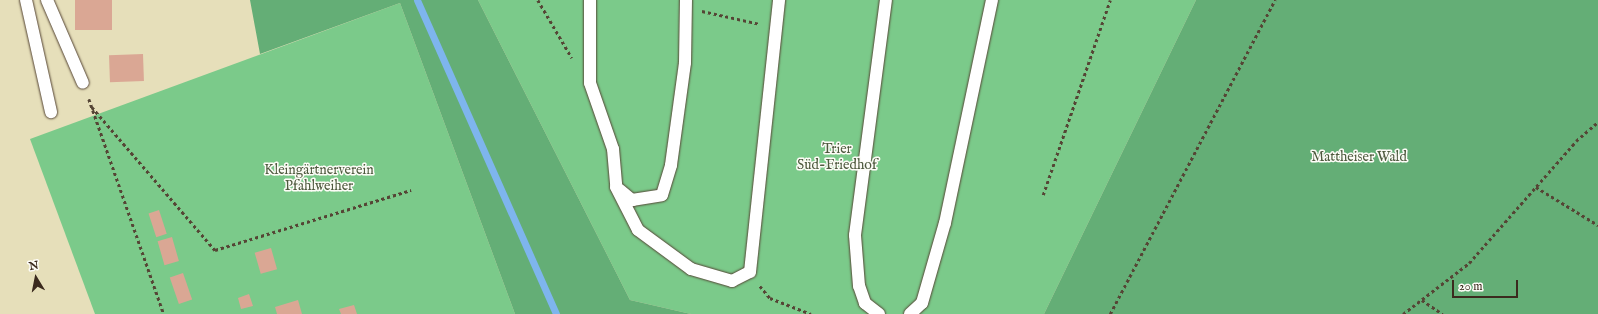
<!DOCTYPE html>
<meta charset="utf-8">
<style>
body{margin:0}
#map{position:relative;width:1598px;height:314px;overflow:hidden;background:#e6dfba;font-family:"IM FELL English",serif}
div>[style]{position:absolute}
.green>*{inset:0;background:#7bca8a}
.forest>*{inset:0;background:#64ae76}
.stream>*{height:7px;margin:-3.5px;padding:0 3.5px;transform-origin:3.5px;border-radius:3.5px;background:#7eb5ed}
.building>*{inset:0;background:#daa794;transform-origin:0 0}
.path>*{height:2.5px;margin-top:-1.25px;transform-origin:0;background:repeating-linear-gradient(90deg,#554535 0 3px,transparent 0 6px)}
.roads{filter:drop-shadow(0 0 1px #554535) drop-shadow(0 0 1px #554535)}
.lane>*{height:12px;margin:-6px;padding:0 6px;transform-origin:6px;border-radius:6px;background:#fff}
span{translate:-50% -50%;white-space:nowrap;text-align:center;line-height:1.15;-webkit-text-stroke:3px #fdfcf7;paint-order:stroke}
.park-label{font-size:14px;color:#4e5a3e}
.north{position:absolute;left:16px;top:258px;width:40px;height:40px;-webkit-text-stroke:3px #fdfcf7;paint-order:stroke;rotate:350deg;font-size:11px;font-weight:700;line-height:16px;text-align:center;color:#3b2a1e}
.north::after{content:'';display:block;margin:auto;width:14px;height:18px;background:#3b2a1e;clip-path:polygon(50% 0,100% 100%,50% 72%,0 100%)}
.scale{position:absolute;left:1452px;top:280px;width:66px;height:18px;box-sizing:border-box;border:2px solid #3b2a1e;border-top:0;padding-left:5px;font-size:12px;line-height:14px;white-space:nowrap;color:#3b2a1e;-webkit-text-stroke:3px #fdfcf7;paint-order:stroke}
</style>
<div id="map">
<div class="green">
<i style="clip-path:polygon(478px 0,1196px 0,1044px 314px,691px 314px,630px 300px)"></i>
<i style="clip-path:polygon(400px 3px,515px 314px,95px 314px,30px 139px)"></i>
</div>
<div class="forest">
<i style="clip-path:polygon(250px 0,478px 0,630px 300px,691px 314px,515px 314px,400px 3px,260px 54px)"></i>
<i style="clip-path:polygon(1196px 0,1598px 0,1598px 314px,1044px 314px)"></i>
</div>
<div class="stream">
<i style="left:417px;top:0;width:343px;rotate:66.1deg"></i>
</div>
<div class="building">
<i style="left:75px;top:0;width:37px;height:30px"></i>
<i style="left:143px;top:54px;width:27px;height:34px;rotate:88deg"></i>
<i style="left:159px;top:210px;width:25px;height:11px;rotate:72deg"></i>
<i style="left:172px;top:237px;width:25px;height:15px;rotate:74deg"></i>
<i style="left:271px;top:248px;width:22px;height:17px;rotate:74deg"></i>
<i style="left:183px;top:273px;width:28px;height:14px;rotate:71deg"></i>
<i style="clip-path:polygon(249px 294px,253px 306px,241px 309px,238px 298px)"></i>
<i style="clip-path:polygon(298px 300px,302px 314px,277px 314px,275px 307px)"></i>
<i style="clip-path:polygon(354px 305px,357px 314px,341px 314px,339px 309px)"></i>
</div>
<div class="path">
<i style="left:538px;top:0;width:67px;rotate:59.6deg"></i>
<i style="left:702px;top:11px;width:59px;rotate:12.6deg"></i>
<i style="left:89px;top:99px;width:228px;rotate:70.8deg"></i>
<i style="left:92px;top:107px;width:189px;rotate:49.3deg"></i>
<i style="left:215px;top:250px;width:205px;rotate:-17deg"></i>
<i style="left:1536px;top:187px;width:73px;rotate:31.5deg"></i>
<i style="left:1043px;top:195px;width:206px;rotate:-71deg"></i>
<i style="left:760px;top:286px;width:16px;rotate:50deg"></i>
<i style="left:770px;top:298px;width:44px;rotate:21.3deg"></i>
<i style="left:1422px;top:300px;width:25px;rotate:34deg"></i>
<i style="left:1110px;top:314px;width:355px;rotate:-62.3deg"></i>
<i style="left:1403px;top:314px;width:83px;rotate:-37.7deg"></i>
<i style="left:1469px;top:263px;width:162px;rotate:-48.7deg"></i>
<i style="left:1576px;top:141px;width:29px;rotate:-41deg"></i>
</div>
<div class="roads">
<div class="lane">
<i style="left:26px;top:0;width:115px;rotate:77.4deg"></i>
<i style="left:47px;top:0;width:90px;rotate:66.6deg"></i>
<i style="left:590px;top:0;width:83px;rotate:90deg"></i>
<i style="left:590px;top:83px;width:70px;rotate:70.8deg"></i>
<i style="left:613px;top:149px;width:38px;rotate:85deg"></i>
<i style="left:616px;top:187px;width:48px;rotate:62.9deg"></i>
<i style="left:638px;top:230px;width:66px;rotate:36.3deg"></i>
<i style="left:691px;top:269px;width:43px;rotate:16.3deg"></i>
<i style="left:732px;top:281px;width:20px;rotate:-27deg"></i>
<i style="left:750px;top:272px;width:274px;rotate:-83.9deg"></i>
<i style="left:620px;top:190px;width:16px;rotate:40deg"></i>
<i style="left:632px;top:200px;width:30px;rotate:-9deg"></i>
<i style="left:662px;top:195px;width:31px;rotate:-73deg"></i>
<i style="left:671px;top:165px;width:103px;rotate:-82.2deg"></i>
<i style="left:685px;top:63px;width:63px;rotate:-89.1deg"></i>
<i style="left:879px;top:314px;width:18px;rotate:-142deg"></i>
<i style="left:865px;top:303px;width:18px;rotate:-109deg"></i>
<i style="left:859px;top:286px;width:51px;rotate:-94.5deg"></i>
<i style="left:855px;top:235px;width:237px;rotate:-82.5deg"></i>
<i style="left:910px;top:314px;width:16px;rotate:-43deg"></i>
<i style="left:922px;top:303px;width:83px;rotate:-74deg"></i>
<i style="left:945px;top:223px;width:228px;rotate:-78.1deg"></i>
</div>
</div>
<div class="park-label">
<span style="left:837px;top:157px">Trier<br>Süd-Friedhof</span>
<span style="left:1359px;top:157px">Mattheiser Wald</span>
<span style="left:319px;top:178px">Kleingärtnerverein<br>Pfahlweiher</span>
</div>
<div class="north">N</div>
<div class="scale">20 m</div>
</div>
